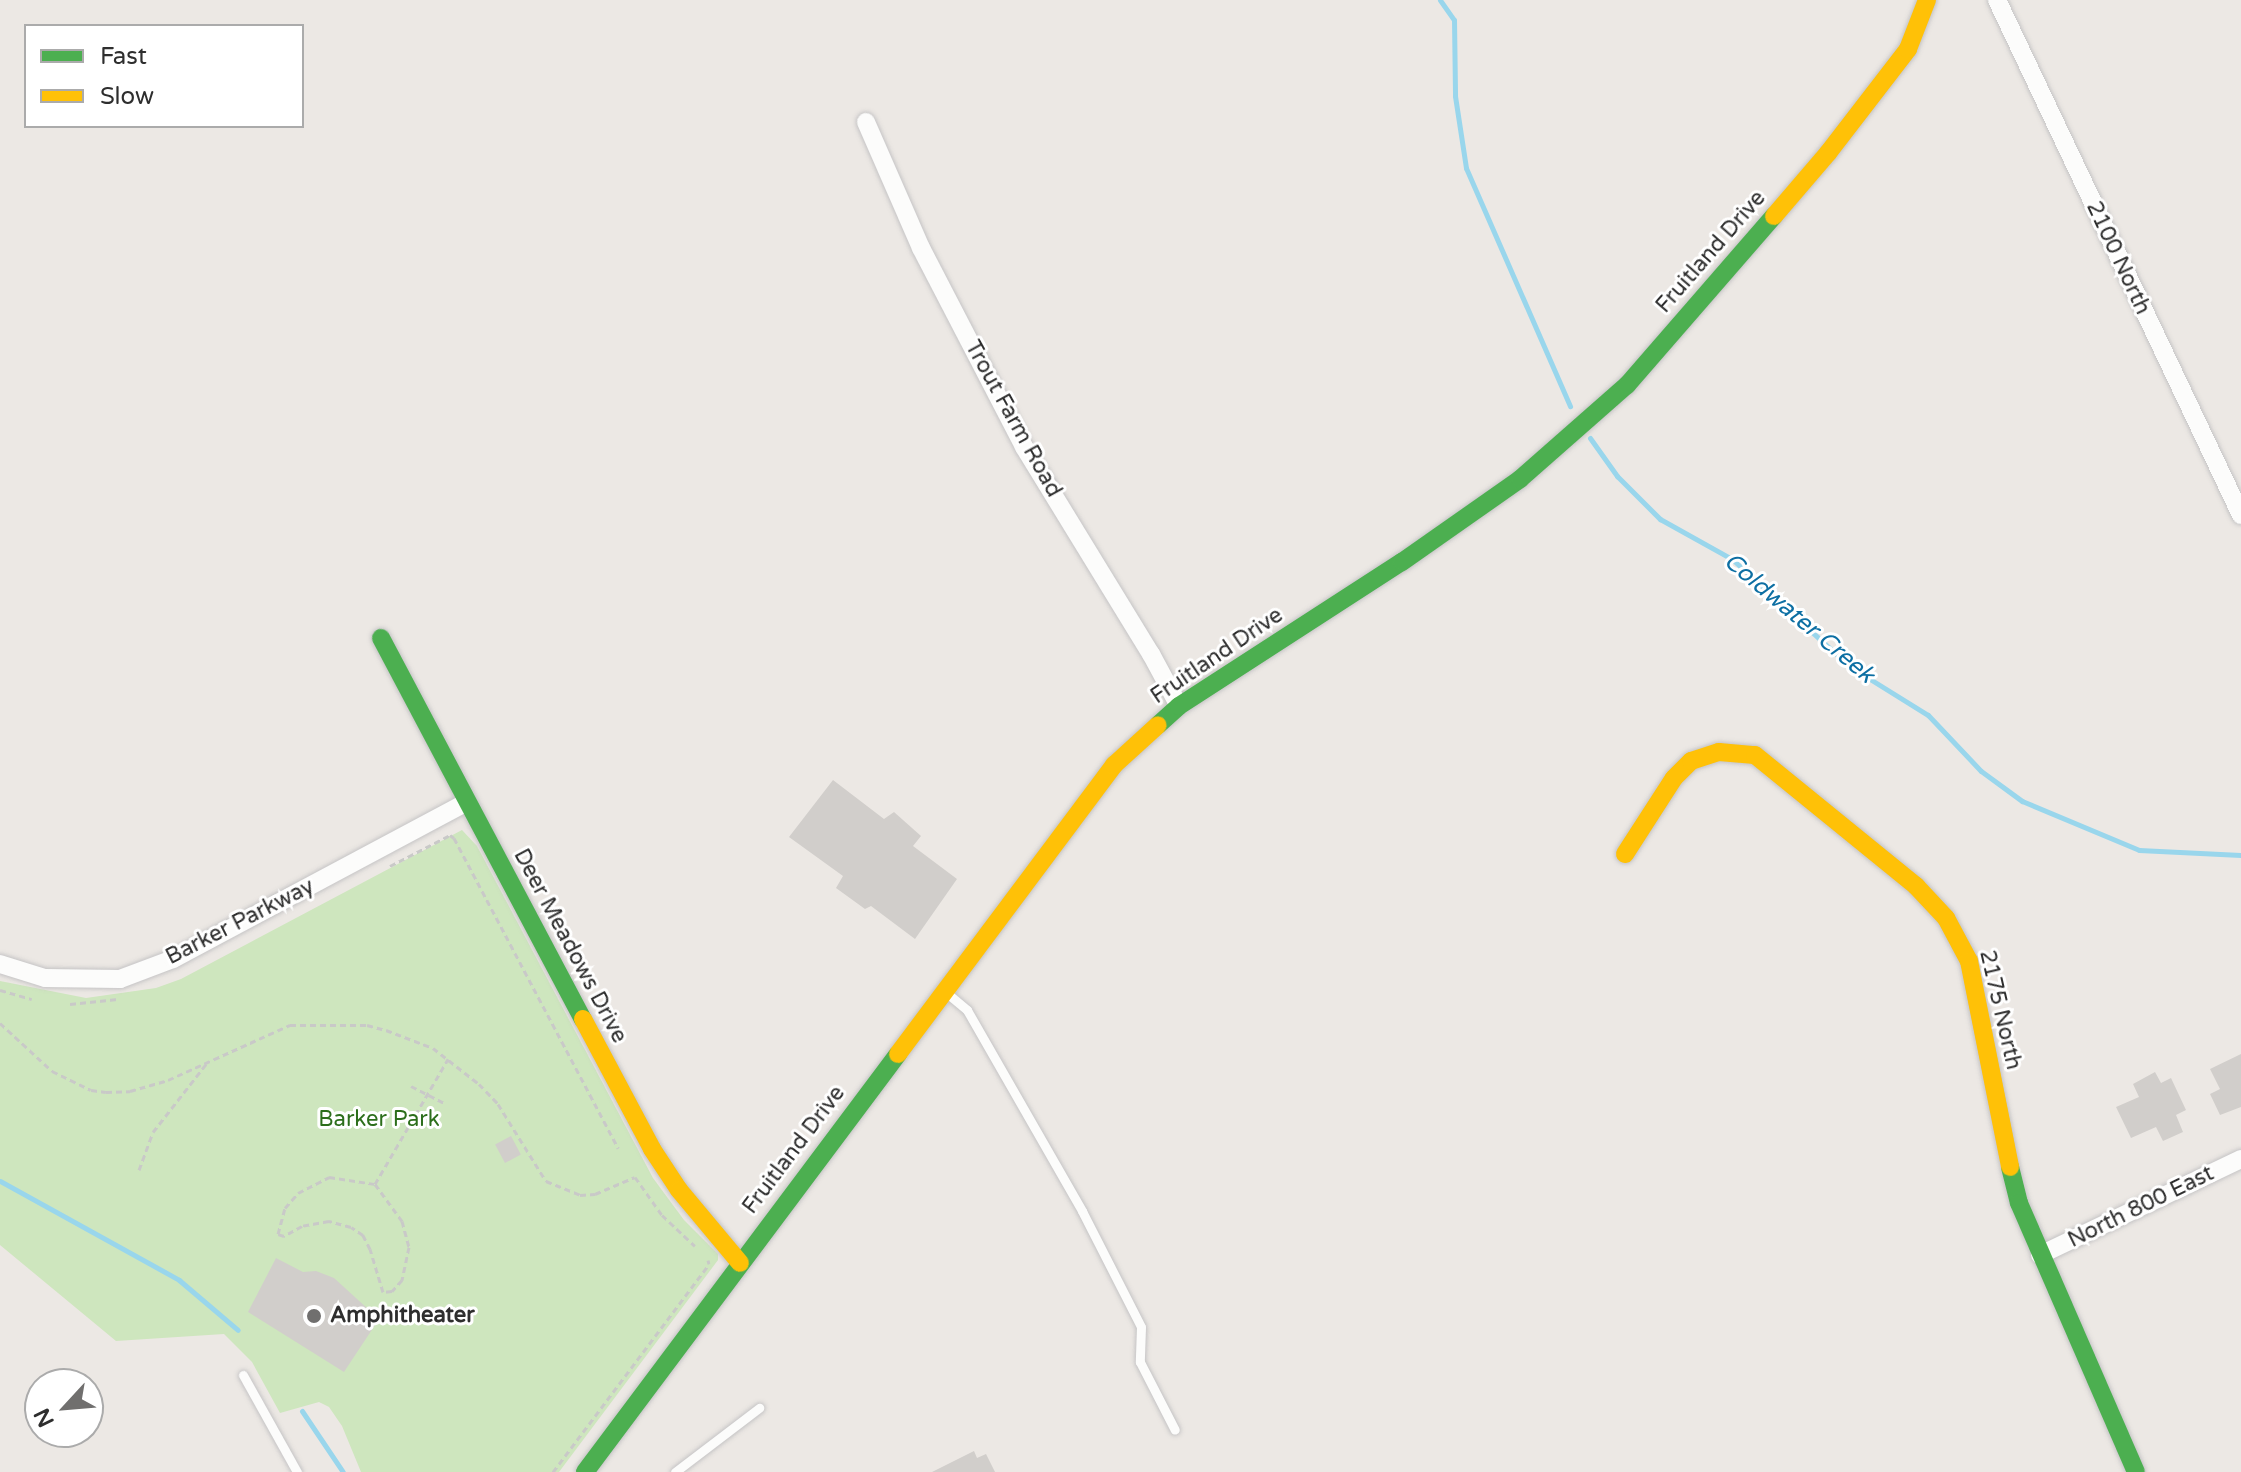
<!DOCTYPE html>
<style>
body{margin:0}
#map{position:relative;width:2241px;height:1472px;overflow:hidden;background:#ece8e4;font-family:"Varela Round",sans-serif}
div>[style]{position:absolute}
.green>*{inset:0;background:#cee6be}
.stream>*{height:5px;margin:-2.5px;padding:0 2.5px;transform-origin:2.5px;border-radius:2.5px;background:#99d6ec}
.building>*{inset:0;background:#d1cecb;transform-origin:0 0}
.path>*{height:3px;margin-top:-1.5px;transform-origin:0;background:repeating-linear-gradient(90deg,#c9c9c8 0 6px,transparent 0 10px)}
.roads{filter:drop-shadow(0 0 2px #c5c4c5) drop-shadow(0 0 2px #c5c4c5)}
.lane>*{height:9px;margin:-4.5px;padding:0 4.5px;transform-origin:4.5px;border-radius:4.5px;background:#fcfcfb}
.street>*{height:18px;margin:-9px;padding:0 9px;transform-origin:9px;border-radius:9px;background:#fcfcfb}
.fast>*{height:18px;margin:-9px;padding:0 9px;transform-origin:9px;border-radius:9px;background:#4caf50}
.slow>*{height:18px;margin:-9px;padding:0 9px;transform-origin:9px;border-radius:9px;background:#ffc107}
.dots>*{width:22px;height:22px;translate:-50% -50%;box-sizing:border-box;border:4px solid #fff;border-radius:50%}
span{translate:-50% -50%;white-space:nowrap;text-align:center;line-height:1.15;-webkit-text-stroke:6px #fff;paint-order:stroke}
.street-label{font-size:22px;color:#2e2e2e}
.park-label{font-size:22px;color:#2c6e1b}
.poi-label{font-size:22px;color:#2e2e2e;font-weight:700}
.left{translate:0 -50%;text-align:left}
.water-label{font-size:24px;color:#0d6fa3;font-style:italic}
.legend{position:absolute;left:24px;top:24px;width:280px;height:104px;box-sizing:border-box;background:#fff;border:2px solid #ababab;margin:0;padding:10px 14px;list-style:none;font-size:24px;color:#2e2e2e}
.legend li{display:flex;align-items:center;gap:16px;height:40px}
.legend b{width:40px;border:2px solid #ababab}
.north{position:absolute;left:24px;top:1368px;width:80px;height:80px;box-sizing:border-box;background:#fff;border:2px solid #ababab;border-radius:50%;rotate:244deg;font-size:22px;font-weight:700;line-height:32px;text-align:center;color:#2e2e2e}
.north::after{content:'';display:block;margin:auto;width:28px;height:36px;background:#706f6e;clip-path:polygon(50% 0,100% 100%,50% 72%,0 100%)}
</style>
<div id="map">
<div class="green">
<i style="clip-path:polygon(462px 830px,477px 846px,653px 1178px,684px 1220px,718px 1254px,718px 1260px,559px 1472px,361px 1472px,342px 1426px,329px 1407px,319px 1402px,280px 1413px,252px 1362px,224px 1334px,116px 1341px,0 1245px,0 981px,86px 998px,156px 988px,181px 979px)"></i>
</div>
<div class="stream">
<i style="left:1440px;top:0;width:24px;rotate:55deg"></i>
<i style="left:1454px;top:20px;width:76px;rotate:89.2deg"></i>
<i style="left:1455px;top:96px;width:73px;rotate:81.3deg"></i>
<i style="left:1466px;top:168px;width:260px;rotate:66.4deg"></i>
<i style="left:1590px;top:438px;width:47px;rotate:54.6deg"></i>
<i style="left:1617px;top:476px;width:61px;rotate:45deg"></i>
<i style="left:1660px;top:519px;width:82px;rotate:29.1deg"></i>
<i style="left:1732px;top:559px;width:159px;rotate:42.4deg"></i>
<i style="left:1849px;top:666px;width:93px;rotate:31.8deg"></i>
<i style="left:1928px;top:715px;width:77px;rotate:46.6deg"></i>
<i style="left:1981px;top:771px;width:51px;rotate:36.2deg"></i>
<i style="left:2022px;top:801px;width:127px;rotate:22.7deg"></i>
<i style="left:2139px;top:850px;width:102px;rotate:2.8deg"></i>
<i style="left:0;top:1181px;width:205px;rotate:28.9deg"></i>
<i style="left:179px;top:1280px;width:77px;rotate:40.3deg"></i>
<i style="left:302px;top:1411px;width:73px;rotate:56.1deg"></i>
</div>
<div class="building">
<i style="clip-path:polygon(833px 780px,884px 819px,894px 812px,921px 836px,913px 846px,957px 879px,915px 939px,871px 906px,865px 909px,836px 888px,843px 876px,789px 837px)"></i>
<i style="clip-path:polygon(2241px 1054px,2241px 1107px,2220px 1115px,2210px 1094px,2220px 1089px,2210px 1069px)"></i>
<i style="clip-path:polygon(2155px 1072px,2161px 1083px,2171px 1078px,2186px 1110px,2176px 1115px,2183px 1132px,2163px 1141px,2156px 1127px,2131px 1138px,2116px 1107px,2139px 1097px,2133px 1084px)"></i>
<i style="left:511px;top:1136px;width:21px;height:18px;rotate:62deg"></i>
<i style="clip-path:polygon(276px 1258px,303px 1272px,316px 1271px,334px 1278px,379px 1319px,344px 1372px,248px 1312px)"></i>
<i style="clip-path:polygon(974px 1451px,977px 1458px,986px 1454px,995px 1472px,932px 1472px)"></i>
</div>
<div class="path">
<i style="left:390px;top:866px;width:68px;rotate:-27.3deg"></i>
<i style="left:450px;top:835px;width:5px;rotate:37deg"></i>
<i style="left:454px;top:838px;width:351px;rotate:62.1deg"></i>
<i style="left:0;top:990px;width:33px;rotate:16deg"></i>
<i style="left:70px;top:1004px;width:48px;rotate:-5.9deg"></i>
<i style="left:0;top:1023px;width:71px;rotate:42.7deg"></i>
<i style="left:52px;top:1071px;width:43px;rotate:26deg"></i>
<i style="left:91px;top:1090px;width:15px;rotate:8deg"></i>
<i style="left:106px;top:1092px;width:24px;rotate:-2deg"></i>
<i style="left:130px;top:1091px;width:40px;rotate:-16deg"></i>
<i style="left:168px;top:1080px;width:134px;rotate:-24.3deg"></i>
<i style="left:290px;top:1025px;width:77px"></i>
<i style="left:367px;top:1025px;width:20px;rotate:15deg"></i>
<i style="left:386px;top:1030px;width:50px;rotate:21deg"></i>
<i style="left:433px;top:1048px;width:58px;rotate:38deg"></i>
<i style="left:479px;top:1084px;width:28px;rotate:46deg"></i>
<i style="left:498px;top:1104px;width:91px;rotate:58.1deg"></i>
<i style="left:546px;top:1181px;width:37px;rotate:22deg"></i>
<i style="left:580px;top:1195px;width:15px;rotate:-4deg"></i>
<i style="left:595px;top:1194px;width:43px;rotate:-23deg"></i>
<i style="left:635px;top:1177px;width:47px;rotate:54.6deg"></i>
<i style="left:662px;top:1215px;width:45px;rotate:43.2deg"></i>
<i style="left:411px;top:1086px;width:37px;rotate:27deg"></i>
<i style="left:139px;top:1170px;width:40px;rotate:-69.8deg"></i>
<i style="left:153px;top:1132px;width:88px;rotate:-52deg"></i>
<i style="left:329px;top:1177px;width:47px;rotate:8.7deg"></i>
<i style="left:375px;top:1184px;width:46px;rotate:53.9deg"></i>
<i style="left:402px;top:1221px;width:27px;rotate:75deg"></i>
<i style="left:409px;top:1247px;width:34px;rotate:102deg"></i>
<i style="left:402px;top:1280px;width:15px;rotate:132deg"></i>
<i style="left:392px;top:1291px;width:9px;rotate:174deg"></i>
<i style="left:383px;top:1292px;width:45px;rotate:-106.8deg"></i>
<i style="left:370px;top:1249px;width:16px;rotate:-117deg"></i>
<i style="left:363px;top:1235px;width:14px;rotate:-146deg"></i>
<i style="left:351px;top:1227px;width:23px;rotate:-165deg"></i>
<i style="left:329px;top:1221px;width:27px;rotate:170deg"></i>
<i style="left:302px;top:1226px;width:21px;rotate:151deg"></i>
<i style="left:284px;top:1236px;width:6px;rotate:-162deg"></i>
<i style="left:278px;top:1234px;width:27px;rotate:-75deg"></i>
<i style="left:285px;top:1208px;width:20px;rotate:-49deg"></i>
<i style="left:298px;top:1193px;width:35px;rotate:-27deg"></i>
<i style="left:375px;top:1184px;width:145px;rotate:-59.7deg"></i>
<i style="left:553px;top:1472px;width:260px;rotate:-53.1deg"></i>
<i style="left:709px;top:1264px;width:4px;rotate:-104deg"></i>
</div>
<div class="roads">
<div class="lane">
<i style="left:948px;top:994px;width:25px;rotate:40deg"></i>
<i style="left:967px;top:1010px;width:232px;rotate:60.2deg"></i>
<i style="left:1082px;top:1211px;width:130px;rotate:63deg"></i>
<i style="left:1141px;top:1327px;width:35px;rotate:92deg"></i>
<i style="left:1140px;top:1362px;width:76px;rotate:62.8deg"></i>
<i style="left:243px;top:1375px;width:111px;rotate:60.9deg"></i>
<i style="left:675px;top:1472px;width:106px;rotate:-37.3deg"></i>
</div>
<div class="street">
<i style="left:1997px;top:0;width:570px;rotate:64.65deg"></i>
<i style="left:866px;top:122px;width:137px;rotate:66.4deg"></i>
<i style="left:921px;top:248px;width:224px;rotate:62.6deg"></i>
<i style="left:1024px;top:447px;width:243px;rotate:58.5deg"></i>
<i style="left:1151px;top:654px;width:59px;rotate:61.7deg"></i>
<i style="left:0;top:964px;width:47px;rotate:17.3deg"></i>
<i style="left:45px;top:978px;width:75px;rotate:0.8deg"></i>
<i style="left:120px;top:979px;width:57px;rotate:-20.7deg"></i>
<i style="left:173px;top:959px;width:331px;rotate:-28.1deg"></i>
<i style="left:2040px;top:1255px;width:223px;rotate:-25.5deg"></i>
</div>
<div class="fast">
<i style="left:381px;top:638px;width:431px;rotate:62.1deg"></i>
<i style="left:1158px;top:725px;width:28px;rotate:-42deg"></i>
<i style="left:1179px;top:706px;width:265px;rotate:-32.9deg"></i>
<i style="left:1402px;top:562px;width:144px;rotate:-35.1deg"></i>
<i style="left:1520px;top:479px;width:142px;rotate:-41.3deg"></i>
<i style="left:1627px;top:385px;width:224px;rotate:-49deg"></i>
<i style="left:2010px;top:1167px;width:37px;rotate:76deg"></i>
<i style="left:2019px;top:1203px;width:293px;rotate:66.5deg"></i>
<i style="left:585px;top:1472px;width:522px;rotate:-53.17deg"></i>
</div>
<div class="slow">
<i style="left:1774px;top:216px;width:83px;rotate:-49.4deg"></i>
<i style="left:1828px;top:153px;width:131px;rotate:-52.4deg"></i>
<i style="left:1908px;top:49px;width:53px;rotate:-68.8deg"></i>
<i style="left:1625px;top:854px;width:90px;rotate:-57.2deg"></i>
<i style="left:1674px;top:778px;width:24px;rotate:-45deg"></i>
<i style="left:1691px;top:761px;width:29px;rotate:-18deg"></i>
<i style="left:1719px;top:752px;width:36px;rotate:5deg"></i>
<i style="left:1755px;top:755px;width:208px;rotate:39.1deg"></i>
<i style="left:1916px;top:886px;width:44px;rotate:46.8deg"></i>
<i style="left:1946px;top:918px;width:49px;rotate:61.9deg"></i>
<i style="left:1969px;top:961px;width:210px;rotate:78.7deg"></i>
<i style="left:583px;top:1019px;width:147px;rotate:62deg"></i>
<i style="left:652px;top:1149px;width:49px;rotate:56.6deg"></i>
<i style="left:679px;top:1190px;width:95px;rotate:50.1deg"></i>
<i style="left:898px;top:1054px;width:361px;rotate:-53.2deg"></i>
<i style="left:1114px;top:765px;width:59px;rotate:-42.3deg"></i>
</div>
</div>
<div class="dots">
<i style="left:314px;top:1316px;background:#706f6e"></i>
</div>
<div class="street-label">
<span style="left:1711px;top:252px;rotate:-49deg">Fruitland Drive</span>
<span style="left:2118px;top:258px;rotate:65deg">2100 North</span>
<span style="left:1013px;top:419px;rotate:61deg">Trout Farm Road</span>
<span style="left:1217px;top:656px;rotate:-34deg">Fruitland Drive</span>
<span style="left:240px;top:922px;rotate:-27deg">Barker Parkway</span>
<span style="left:570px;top:946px;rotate:62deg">Deer Meadows Drive</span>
<span style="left:2000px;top:1010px;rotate:77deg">2175 North</span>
<span style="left:794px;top:1150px;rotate:-53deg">Fruitland Drive</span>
<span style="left:2141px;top:1207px;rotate:-26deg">North 800 East</span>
</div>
<div class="park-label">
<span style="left:379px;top:1120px">Barker Park</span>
</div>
<div class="poi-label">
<span class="left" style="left:330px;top:1316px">Amphitheater</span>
</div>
<div class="water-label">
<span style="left:1799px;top:618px;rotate:40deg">Coldwater Creek</span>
</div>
<ul class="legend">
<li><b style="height:10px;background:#4caf50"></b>Fast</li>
<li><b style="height:10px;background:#ffc107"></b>Slow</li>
</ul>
<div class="north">N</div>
</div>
